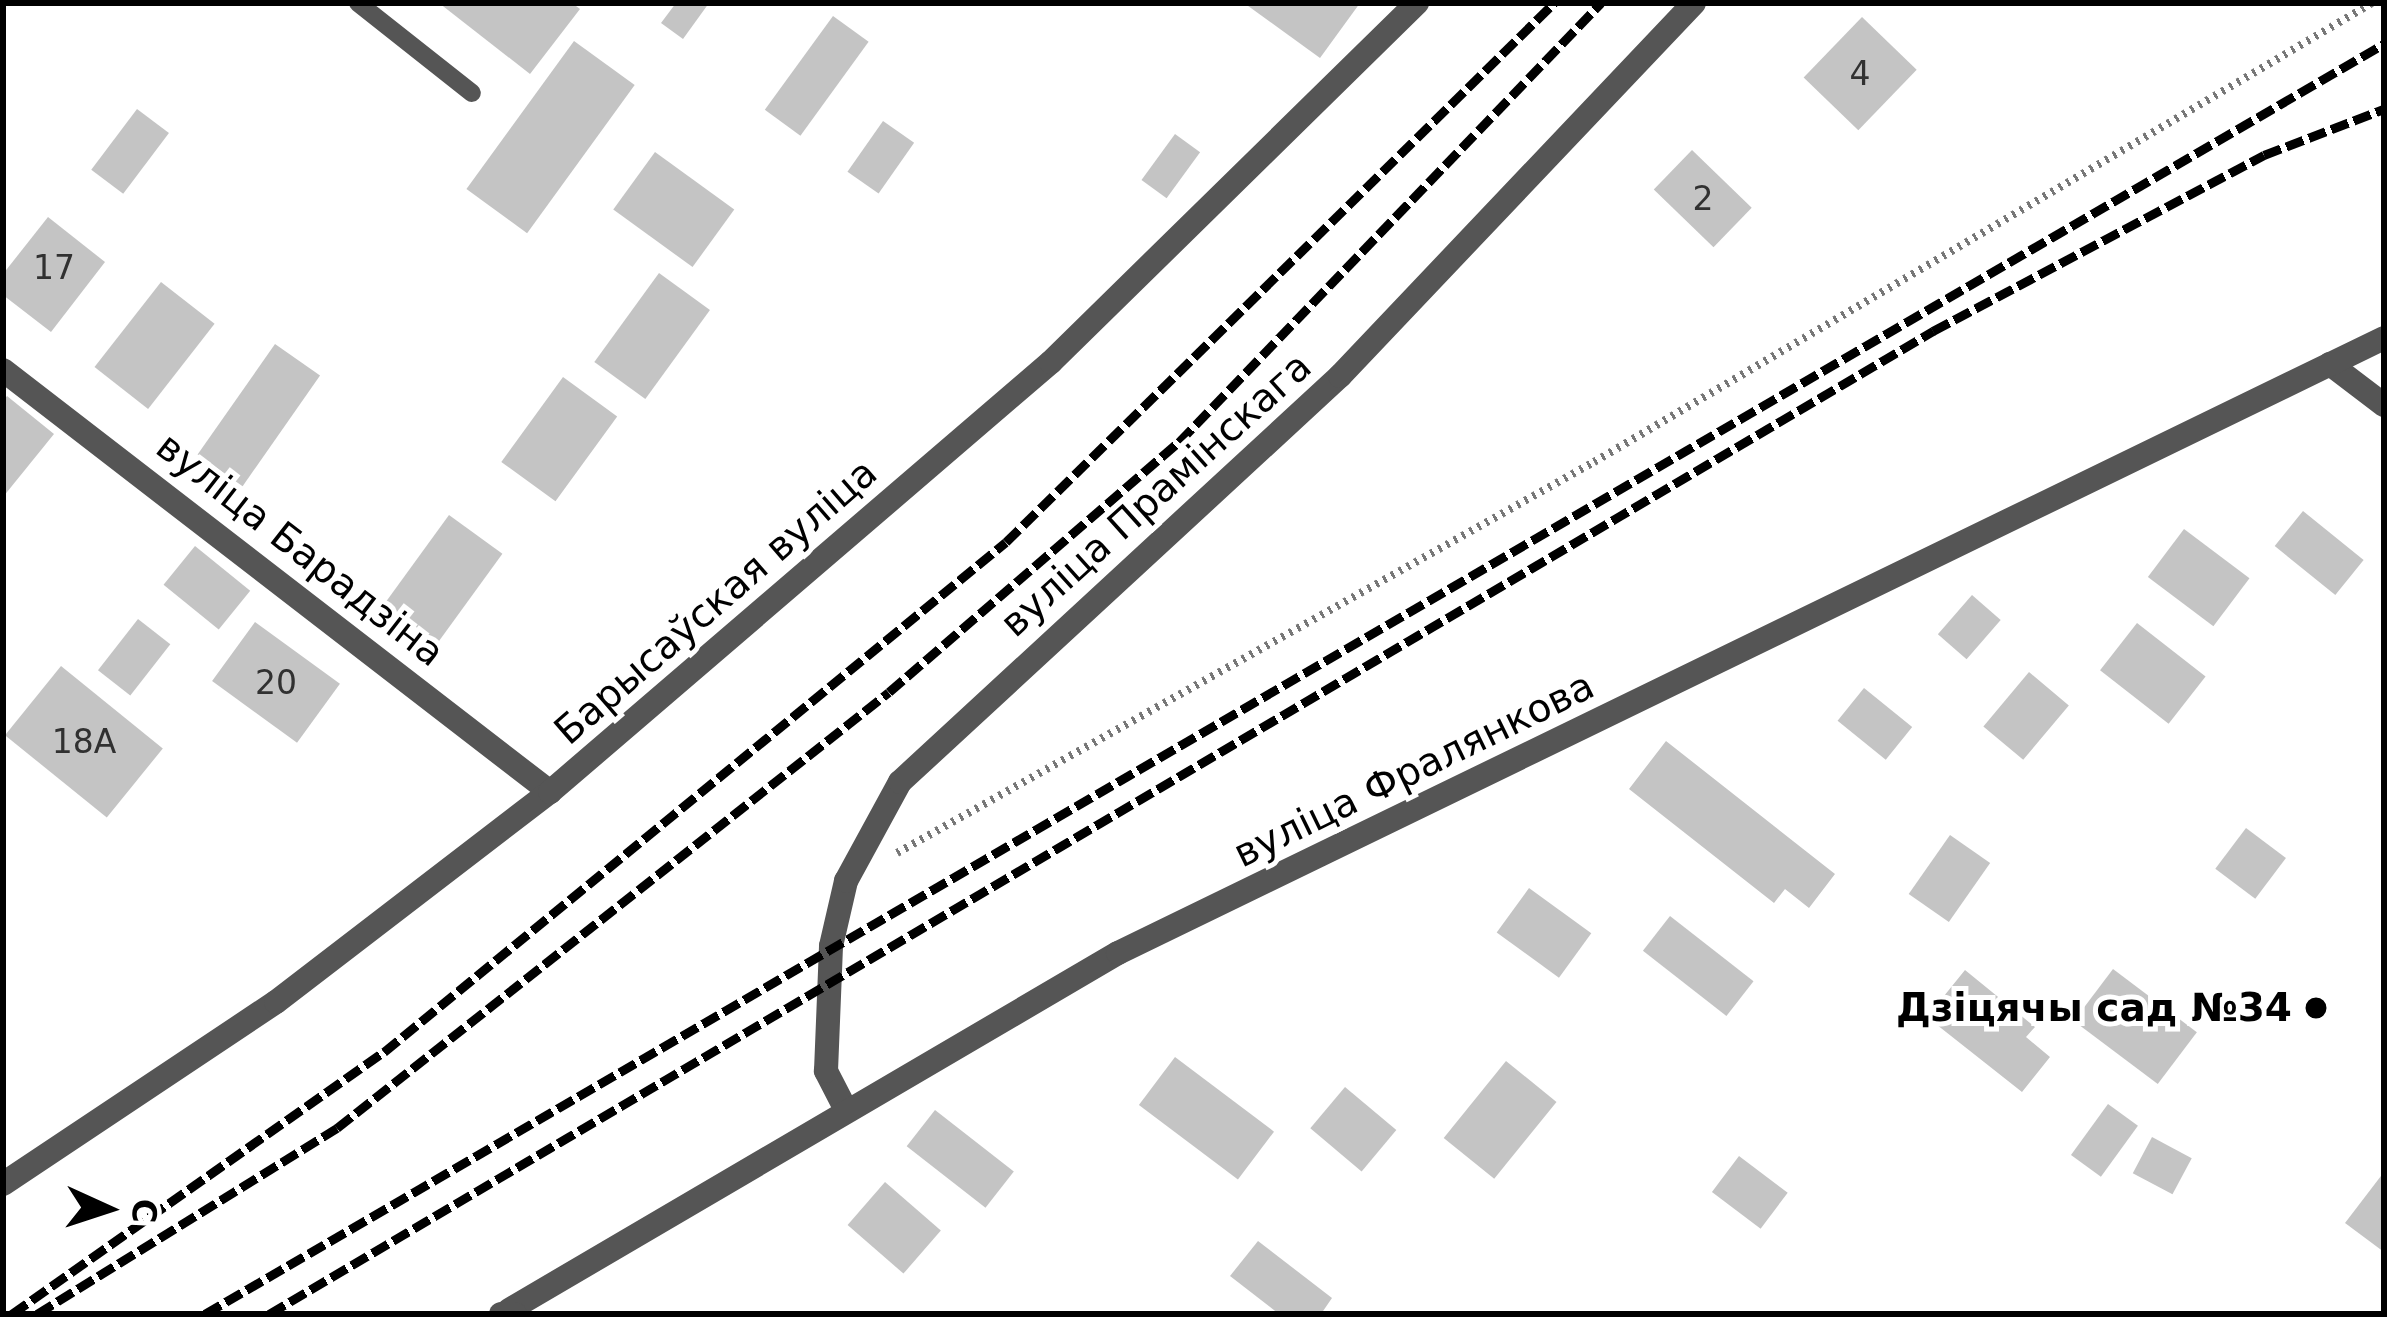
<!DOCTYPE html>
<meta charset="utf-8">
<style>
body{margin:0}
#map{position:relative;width:2387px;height:1317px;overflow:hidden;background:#fff;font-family:"DejaVu Sans",sans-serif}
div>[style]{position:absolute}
.building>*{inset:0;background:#c4c4c4;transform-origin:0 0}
.path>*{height:8px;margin-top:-4px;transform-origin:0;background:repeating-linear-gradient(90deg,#777 0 3px,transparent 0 9px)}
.service>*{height:18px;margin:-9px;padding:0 9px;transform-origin:9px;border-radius:9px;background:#555}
.minor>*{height:24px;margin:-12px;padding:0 12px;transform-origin:12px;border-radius:12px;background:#555}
.tertiary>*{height:24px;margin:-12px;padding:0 12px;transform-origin:12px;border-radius:12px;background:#555}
.rail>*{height:9px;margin-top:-4.5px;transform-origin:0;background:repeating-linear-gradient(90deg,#000 0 18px,transparent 0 24px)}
.dots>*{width:33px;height:33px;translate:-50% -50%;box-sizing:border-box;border:6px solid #fff;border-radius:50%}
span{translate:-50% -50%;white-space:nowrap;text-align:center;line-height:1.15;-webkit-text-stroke:10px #fff;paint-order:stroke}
.number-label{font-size:33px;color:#313131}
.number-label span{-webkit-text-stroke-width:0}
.street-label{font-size:39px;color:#000}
.poi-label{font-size:39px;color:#000;font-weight:700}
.right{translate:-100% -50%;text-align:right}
.frame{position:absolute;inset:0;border:6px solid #000;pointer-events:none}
.north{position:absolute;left:48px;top:1149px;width:120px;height:120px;-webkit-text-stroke:9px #fff;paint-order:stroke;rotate:93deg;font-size:33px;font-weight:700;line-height:48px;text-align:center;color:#000}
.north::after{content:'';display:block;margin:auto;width:42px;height:54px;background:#000;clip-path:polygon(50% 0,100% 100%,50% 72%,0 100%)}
</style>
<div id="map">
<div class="building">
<i style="clip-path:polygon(439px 3px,572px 3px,580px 9px,530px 74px)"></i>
<i style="clip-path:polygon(676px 3px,709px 3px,683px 39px,661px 23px)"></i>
<i style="clip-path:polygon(1244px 3px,1360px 3px,1320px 58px)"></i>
<i style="left:833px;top:16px;width:44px;height:116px;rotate:36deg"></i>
<i style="left:1862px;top:17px;width:76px;height:84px;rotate:44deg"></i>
<i style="left:574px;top:41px;width:75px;height:183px;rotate:36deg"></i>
<i style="left:137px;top:109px;width:40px;height:76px;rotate:37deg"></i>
<i style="left:883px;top:121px;width:38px;height:62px;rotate:35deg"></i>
<i style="left:1175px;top:134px;width:31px;height:57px;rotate:36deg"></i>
<i style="left:1692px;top:150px;width:83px;height:55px;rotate:44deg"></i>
<i style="left:655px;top:152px;width:98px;height:71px;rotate:36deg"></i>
<i style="clip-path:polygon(48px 217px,105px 262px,51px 332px,3px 295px,3px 274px)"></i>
<i style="left:659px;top:273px;width:63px;height:110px;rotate:36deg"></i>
<i style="left:161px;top:282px;width:68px;height:108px;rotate:38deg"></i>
<i style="left:275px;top:344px;width:55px;height:135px;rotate:35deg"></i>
<i style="left:563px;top:377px;width:67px;height:105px;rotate:36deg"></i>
<i style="clip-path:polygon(7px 396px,54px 434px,3px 497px,3px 401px)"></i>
<i style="left:2303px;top:511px;width:78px;height:45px;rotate:39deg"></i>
<i style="left:449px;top:515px;width:66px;height:110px;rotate:36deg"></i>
<i style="left:2184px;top:529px;width:82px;height:60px;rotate:37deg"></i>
<i style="left:195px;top:546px;width:71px;height:50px;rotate:39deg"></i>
<i style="left:1972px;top:595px;width:38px;height:52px;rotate:41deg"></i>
<i style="left:138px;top:619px;width:41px;height:65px;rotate:38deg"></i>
<i style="left:255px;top:622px;width:105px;height:73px;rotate:36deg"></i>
<i style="left:2137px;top:623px;width:87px;height:60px;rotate:38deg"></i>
<i style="left:61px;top:666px;width:131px;height:89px;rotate:39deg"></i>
<i style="left:2029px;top:672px;width:52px;height:71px;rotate:40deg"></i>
<i style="left:1864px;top:688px;width:62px;height:42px;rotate:39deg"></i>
<i style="clip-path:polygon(1666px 741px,1835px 874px,1809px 908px,1785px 889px,1774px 903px,1629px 789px)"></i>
<i style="left:2246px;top:828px;width:50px;height:51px;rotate:37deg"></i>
<i style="left:1950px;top:835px;width:49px;height:72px;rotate:35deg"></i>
<i style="left:1529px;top:888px;width:77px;height:55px;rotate:36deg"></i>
<i style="left:1670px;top:916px;width:106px;height:44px;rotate:38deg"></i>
<i style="left:2113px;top:969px;width:105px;height:65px;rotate:37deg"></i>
<i style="clip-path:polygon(1965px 970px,2035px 1027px,2026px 1037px,2050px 1057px,2022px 1092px,1927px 1017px)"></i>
<i style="left:1175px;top:1057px;width:124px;height:60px;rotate:37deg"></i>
<i style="left:1506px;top:1061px;width:65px;height:99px;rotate:39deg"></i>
<i style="left:1345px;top:1087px;width:67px;height:54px;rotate:40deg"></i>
<i style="left:2108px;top:1104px;width:37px;height:63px;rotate:36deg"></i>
<i style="left:935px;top:1110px;width:100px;height:46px;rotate:38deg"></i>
<i style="left:2152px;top:1137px;width:45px;height:41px;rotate:28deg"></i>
<i style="left:1739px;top:1156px;width:61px;height:45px;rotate:37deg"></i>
<i style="clip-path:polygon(2384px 1172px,2384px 1252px,2345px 1223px)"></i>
<i style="left:885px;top:1182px;width:74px;height:57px;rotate:41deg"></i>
<i style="clip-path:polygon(1258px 1241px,1332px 1298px,1321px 1314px,1279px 1314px,1230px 1276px)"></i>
</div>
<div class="path">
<i style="left:897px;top:853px;width:799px;rotate:-29.29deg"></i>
<i style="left:1594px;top:462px;width:903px;rotate:-30.54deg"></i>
</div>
<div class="service">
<i style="left:358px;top:3px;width:145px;rotate:38.3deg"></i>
</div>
<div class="minor">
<i style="left:2330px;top:364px;width:68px;rotate:37.2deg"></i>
<i style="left:3px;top:370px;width:691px;rotate:37.65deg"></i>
<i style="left:845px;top:1108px;width:42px;rotate:-117.2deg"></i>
<i style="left:826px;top:1071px;width:125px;rotate:-87.7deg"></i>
<i style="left:831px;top:946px;width:67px;rotate:-77deg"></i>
<i style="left:846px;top:881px;width:113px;rotate:-61.4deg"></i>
<i style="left:900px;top:782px;width:599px;rotate:-42.7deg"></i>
<i style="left:1340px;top:376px;width:514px;rotate:-46.5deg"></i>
<i style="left:3px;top:1184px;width:328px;rotate:-33.7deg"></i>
<i style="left:276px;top:1002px;width:345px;rotate:-37.5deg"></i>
<i style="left:550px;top:792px;width:660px;rotate:-40.64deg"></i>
<i style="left:1051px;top:362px;width:513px;rotate:-44.45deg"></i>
<i style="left:509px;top:1310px;width:706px;rotate:-30.38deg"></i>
<i style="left:1118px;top:953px;width:1407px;rotate:-25.91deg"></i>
</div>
<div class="tertiary">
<i style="left:501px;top:1314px;width:14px"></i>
</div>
<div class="rail">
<i style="left:12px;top:1314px;width:455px;rotate:-35.2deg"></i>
<i style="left:384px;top:1052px;width:804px;rotate:-39.35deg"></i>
<i style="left:1006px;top:542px;width:769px;rotate:-44.53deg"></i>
<i style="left:37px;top:1314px;width:353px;rotate:-31.8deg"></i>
<i style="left:337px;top:1128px;width:703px;rotate:-38.3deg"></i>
<i style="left:889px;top:692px;width:383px;rotate:-40.8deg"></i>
<i style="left:1179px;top:442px;width:609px;rotate:-46.13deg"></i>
<i style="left:205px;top:1314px;width:2522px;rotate:-30.24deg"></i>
<i style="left:269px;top:1314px;width:1933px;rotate:-30.57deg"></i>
<i style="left:1933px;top:331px;width:375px;rotate:-28deg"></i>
<i style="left:2264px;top:155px;width:129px;rotate:-21deg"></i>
</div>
<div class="dots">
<i style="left:2316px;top:1008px;background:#000"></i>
</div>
<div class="number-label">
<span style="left:1860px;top:74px">4</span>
<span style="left:1703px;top:199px">2</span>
<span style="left:54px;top:268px">17</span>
<span style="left:276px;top:683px">20</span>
<span style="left:84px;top:742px">18А</span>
</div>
<div class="street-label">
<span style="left:1156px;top:495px;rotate:-42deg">вуліца Прамінскага</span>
<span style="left:300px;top:550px;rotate:38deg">вуліца Барадзіна</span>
<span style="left:716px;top:602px;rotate:-41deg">Барысаўская вуліца</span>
<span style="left:1414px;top:770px;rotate:-26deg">вуліца Фралянкова</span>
</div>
<div class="poi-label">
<span class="right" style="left:2292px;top:1008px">Дзіцячы сад №34</span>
</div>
<div class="frame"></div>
<div class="north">С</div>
</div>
